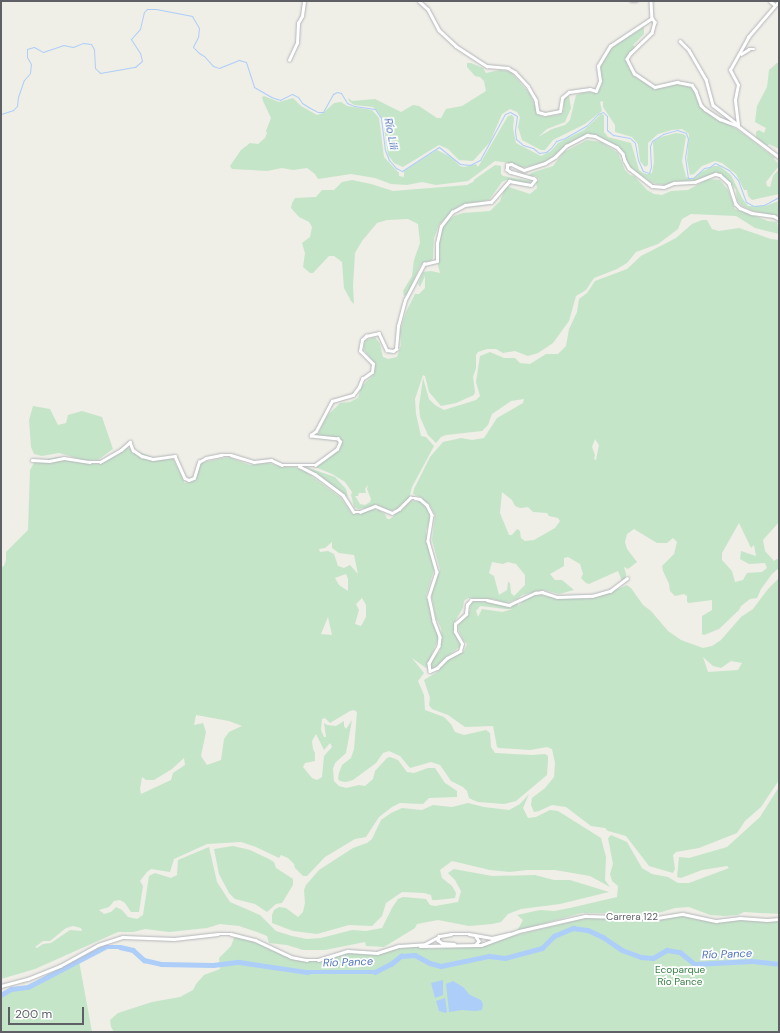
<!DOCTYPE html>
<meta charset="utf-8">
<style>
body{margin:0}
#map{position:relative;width:780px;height:1033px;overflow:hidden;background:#efeee7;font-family:"DM Sans",sans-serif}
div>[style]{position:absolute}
.green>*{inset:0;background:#c5e5c9}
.water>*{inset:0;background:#adcef9}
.stream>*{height:1px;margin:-0.5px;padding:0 0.5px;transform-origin:0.5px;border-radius:0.5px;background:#adcef9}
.river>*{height:4.5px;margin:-2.25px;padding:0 2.25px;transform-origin:2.25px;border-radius:2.25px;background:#adcef9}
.roads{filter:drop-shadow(0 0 1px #b4b5ba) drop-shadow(0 0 1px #b4b5ba)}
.minor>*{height:2.5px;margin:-1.25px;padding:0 1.25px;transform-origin:1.25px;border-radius:1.25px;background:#fff}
span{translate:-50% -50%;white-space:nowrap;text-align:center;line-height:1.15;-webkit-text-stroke:3.5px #fff;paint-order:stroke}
.street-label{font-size:10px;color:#5e6066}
.park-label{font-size:10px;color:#3b8047}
.water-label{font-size:11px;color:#5076bc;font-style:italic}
.frame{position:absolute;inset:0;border:2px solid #5e6066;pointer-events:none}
.scale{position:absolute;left:8px;top:1007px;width:76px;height:18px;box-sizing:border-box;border:2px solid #5e6066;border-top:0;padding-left:5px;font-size:12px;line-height:14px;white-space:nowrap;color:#5e6066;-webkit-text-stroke:3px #fff;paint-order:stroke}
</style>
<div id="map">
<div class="green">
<i style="clip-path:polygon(644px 27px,644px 34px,633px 45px,636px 48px,627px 58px,628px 66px,634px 76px,653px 88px,660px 88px,674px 83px,690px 85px,692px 87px,697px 100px,705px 111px,738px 130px,775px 158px,774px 159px,779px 164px,779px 166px,766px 182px,767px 186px,770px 187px,773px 176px,779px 169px,779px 194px,752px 200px,748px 196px,747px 190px,744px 190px,736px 174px,722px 163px,715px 161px,702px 166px,694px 174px,690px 175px,687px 160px,689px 134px,682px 129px,672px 130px,658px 134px,648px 143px,648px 165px,645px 167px,640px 161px,638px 144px,632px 137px,615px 132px,615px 125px,603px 107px,603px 101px,600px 102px,602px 111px,585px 124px,553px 140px,545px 150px,541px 150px,522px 140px,518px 127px,520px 117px,517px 112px,510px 109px,502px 114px,490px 142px,473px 161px,459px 160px,448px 149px,439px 145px,403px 167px,394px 163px,388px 155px,383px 120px,378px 112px,373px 107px,354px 105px,349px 101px,348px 98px,352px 101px,375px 99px,401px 112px,413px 105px,419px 106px,437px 118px,441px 118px,446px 109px,462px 106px,486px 91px,484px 81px,480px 77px,475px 76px,467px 67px,467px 63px,471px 63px,483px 68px,486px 73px,500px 70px,511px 72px,530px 94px,539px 115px,544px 117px,558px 115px,562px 113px,564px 109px,563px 99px,565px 95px,569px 96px,571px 108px,565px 122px,547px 129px,538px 137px,552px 129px,565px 125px,570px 120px,576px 95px,586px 92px,597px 93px,602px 85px,599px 71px,604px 58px,614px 46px)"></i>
<i style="clip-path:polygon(777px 63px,779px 63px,779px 149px,769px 144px,767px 146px,756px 138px,756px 132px,759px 130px,764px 133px,766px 128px,755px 122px,757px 106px,767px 87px,769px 70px)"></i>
<i style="clip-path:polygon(264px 96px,279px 102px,293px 98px,301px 106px,317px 115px,323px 113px,334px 103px,341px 102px,347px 106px,372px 110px,379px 118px,384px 157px,399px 173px,399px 176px,404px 177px,404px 171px,437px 150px,451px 157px,460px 166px,464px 167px,476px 164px,478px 167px,508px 116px,512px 115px,514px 118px,513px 128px,516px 143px,541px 156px,551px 151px,558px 143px,584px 130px,601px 114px,604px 115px,604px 132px,608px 137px,631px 143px,639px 170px,643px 173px,647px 174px,652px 173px,654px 162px,653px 142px,661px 137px,676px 133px,683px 134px,686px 136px,682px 161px,686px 177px,692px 179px,701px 172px,714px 166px,719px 166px,731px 175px,742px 198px,748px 206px,765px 206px,779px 201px,779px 214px,777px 216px,753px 211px,742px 206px,737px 200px,736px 190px,733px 186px,720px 174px,710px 175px,696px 181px,677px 181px,665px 185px,652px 183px,630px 167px,620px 148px,598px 136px,590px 135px,568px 144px,546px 162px,521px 168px,511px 163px,495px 161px,468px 181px,436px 185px,422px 182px,407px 185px,391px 184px,375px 178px,351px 174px,318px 179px,315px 174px,307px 168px,293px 170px,282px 168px,267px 171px,232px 169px,230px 166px,241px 150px,250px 143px,258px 144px,265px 138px,267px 133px,266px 131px,271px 118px,263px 101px,262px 97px)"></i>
<i style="clip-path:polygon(evenodd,587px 140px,601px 142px,618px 153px,625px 170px,630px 175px,634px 176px,647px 190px,654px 194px,662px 195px,671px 191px,688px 190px,708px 179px,720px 180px,728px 190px,735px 209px,768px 221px,777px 222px,779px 234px,755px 228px,736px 216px,691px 214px,682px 219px,678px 229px,658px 244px,636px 252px,627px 263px,617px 269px,594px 278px,586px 290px,576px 296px,569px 321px,553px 343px,538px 353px,528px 356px,515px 351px,503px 353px,496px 349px,487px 349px,478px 352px,476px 355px,476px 368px,473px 377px,475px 392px,474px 395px,456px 403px,441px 406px,429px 392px,425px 376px,423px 375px,415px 399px,416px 414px,421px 436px,426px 437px,434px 446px,412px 487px,409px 499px,397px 509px,389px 511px,380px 506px,358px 509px,354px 507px,351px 495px,352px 492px,345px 482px,332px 474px,315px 467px,341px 447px,340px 439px,338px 438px,317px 436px,327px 416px,340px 403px,350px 402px,358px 398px,361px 387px,373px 375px,375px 367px,373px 361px,364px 350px,364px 345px,366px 340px,375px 337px,380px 344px,383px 357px,388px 359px,397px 357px,401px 345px,400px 331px,406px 312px,415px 294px,419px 294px,425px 288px,425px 276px,420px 287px,418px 284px,423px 272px,431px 271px,440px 273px,437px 262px,439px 239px,441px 230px,448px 221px,454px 216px,463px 213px,490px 211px,500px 201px,505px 188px,509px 187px,530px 194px,537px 188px,536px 182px,539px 180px,536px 176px,529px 176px,531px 173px,553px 166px,564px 152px,587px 140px,368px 485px,367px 489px,371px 499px,370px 502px,365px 505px,360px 504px,355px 496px,358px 496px,359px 493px,366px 493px,365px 489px,368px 485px)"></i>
<i style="clip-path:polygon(495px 165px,501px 166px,501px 174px,503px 176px,531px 181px,530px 183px,506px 180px,502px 182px,489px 200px,461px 205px,453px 210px,439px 225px,434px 238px,433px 258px,431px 261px,424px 262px,420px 266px,407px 295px,404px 296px,403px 291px,412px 276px,414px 260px,420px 243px,418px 224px,408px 219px,387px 220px,377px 223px,362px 241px,355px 253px,353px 286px,354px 304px,351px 301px,344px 288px,342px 262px,334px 256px,329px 256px,313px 273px,310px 273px,303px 267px,305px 253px,302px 243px,310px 237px,312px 227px,309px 222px,299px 217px,291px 208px,292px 203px,295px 198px,316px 197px,322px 190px,334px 190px,342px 182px,352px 180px,371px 184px,393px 191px,467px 185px,473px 182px,475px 179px)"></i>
<i style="clip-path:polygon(evenodd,702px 220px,707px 220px,712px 229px,719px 231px,739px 228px,771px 239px,779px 240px,779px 522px,763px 540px,765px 551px,774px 561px,777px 559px,779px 560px,779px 568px,772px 574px,761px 589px,757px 598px,750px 599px,741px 606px,739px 610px,719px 629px,704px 635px,702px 634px,702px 616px,712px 610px,712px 600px,689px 603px,687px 602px,687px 596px,684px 594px,675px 596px,670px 591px,669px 584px,663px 571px,662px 566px,674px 554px,677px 542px,673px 538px,667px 543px,657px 543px,634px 529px,627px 534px,625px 542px,627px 549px,637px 562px,628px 569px,624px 567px,626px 574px,625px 579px,622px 581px,618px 571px,589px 584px,586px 583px,581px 578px,583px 574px,580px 564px,568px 557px,564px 558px,564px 566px,550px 574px,555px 580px,562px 580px,574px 590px,559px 594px,544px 590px,535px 592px,522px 595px,517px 599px,506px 603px,493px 599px,468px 598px,464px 601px,463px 608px,455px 621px,454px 631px,461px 646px,447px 656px,434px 669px,430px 669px,433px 659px,440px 651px,442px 638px,441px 628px,436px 618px,432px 598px,432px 590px,440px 570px,432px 540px,435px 515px,430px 505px,420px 497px,413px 494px,414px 489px,430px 457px,443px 442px,461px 438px,472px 440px,484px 438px,497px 418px,523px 403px,524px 399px,511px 401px,492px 414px,488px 425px,482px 431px,446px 435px,441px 437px,436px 443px,428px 435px,420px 417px,419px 406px,423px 378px,429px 399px,435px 405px,444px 410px,476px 400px,480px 396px,476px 382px,480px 356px,490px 352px,504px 358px,515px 358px,520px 363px,530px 364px,546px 354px,558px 354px,566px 346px,569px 329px,577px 312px,579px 299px,587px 293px,595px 281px,627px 269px,641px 256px,676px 238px,692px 224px,702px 220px,595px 439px,599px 445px,596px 460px,594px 459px,595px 455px,592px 447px,595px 439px,702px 220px,502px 492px,512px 500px,515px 506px,520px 508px,528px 507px,533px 512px,547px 513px,549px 516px,558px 518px,560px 521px,555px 528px,534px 540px,525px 541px,521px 538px,520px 531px,517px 529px,512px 535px,509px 535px,500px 513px,502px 492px,702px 220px,739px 523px,751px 548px,754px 545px,756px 556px,741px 551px,740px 559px,749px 564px,765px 563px,767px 568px,762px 572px,747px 573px,743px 580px,735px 582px,732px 571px,722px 560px,722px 553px,739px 523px,702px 220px,492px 562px,503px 564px,508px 562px,516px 564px,525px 575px,525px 585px,514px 596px,511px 593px,510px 583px,508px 582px,507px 590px,499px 595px,494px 576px,489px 573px,492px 562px)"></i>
<i style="clip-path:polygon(33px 406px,50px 409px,58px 425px,66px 423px,68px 415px,82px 411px,102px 417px,113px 449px,98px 460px,83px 460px,59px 453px,42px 456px,34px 454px,31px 447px,29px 420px)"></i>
<i style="clip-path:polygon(evenodd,126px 447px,157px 459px,172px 457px,185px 483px,194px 481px,201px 463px,228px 457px,250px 465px,268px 463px,281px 467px,295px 467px,306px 472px,341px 498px,352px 514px,358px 514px,370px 509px,379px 510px,385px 514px,387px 519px,390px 519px,411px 501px,422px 502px,427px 508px,430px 518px,426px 531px,427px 540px,434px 570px,426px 596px,431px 611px,433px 623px,439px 637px,426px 668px,412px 658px,424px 673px,418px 681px,424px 695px,425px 710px,444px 717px,451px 724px,455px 732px,464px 735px,486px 730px,490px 733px,491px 747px,495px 753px,532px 755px,545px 754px,548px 756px,548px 761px,547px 775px,516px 801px,504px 804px,478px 802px,473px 800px,469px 798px,467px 791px,463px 787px,451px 781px,440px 765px,431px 762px,410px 768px,400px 756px,389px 751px,383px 753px,376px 763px,353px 780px,346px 782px,340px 781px,338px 779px,339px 773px,342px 765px,351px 758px,354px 749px,357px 712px,354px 710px,350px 711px,330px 723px,325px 718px,322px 719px,321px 730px,324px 737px,326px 737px,324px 723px,327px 725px,336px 726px,344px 721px,344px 726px,346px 729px,352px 720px,346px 753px,335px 763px,333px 769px,334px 781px,339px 786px,346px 788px,359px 785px,365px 786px,373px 779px,375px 771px,387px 758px,390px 757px,398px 760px,407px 772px,414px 773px,428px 768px,435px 768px,445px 783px,457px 791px,457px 797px,429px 798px,423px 804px,400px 803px,392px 807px,379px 817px,366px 837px,355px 839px,325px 857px,307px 876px,303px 876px,295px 868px,294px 864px,288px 858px,281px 855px,279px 858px,256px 847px,241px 842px,207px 844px,174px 859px,170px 872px,151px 869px,147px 872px,140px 881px,143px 886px,139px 912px,131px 912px,125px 903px,120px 900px,114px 901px,109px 907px,99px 910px,104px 914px,111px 912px,116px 907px,122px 910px,128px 917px,137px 919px,143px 915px,149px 876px,155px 873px,171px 878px,177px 875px,178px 860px,209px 847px,217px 882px,230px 902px,260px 915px,276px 931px,292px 936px,307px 939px,321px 938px,352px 930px,366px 931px,382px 928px,392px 908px,398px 899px,403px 897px,426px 899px,430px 905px,435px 906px,458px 902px,461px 891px,455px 880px,448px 873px,454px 869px,492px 876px,535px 875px,554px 880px,570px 880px,609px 892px,560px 904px,521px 909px,508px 914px,501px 922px,492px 924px,469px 926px,438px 920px,417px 924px,415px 928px,384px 947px,366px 946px,365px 942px,325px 950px,303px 950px,287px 945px,269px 943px,267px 936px,257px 932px,239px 926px,220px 924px,207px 928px,169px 932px,145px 929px,133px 932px,118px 932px,35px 969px,1px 979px,1px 567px,4px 566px,6px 560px,6px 552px,28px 530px,30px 470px,35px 461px,59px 457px,81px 463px,99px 464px,126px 447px,332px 542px,332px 548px,339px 553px,354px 555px,358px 574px,350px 565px,344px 568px,338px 566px,334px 554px,328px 551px,320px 552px,319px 549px,325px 548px,332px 542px,126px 447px,346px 574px,348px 579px,348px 591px,339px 585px,335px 578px,346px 574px,126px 447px,362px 598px,366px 605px,366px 617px,361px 626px,355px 624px,359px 610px,356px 604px,362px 598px,126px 447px,328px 617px,332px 635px,321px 634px,328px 617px,126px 447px,196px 715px,229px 721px,242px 726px,229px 732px,224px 739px,221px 760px,207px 765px,201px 756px,206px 732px,203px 723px,194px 725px,196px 715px,126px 447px,316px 734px,324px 750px,330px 743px,332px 747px,324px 756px,322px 777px,317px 780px,312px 778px,303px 767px,305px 763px,315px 761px,315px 753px,313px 749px,312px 741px,316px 734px,126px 447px,184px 758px,185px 765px,173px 773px,171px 780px,141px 794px,140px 789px,142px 777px,146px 780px,154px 780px,172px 769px,184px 758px,126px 447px,73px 926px,81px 928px,82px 931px,70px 930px,51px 943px,43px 944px,37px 948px,35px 947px,43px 941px,50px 941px,66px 928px,73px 926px)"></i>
<i style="clip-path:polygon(306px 467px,335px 477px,346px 489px,348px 497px)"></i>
<i style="clip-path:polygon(evenodd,779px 578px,779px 780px,761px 807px,745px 821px,737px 833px,699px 848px,676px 852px,673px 855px,675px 869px,673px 873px,649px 866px,626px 836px,608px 831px,605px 828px,591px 826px,566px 807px,552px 805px,539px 811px,534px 812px,531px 805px,532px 798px,545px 788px,554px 777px,555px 763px,552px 749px,547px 747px,530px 750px,499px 748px,497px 747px,493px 726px,465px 727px,448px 715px,432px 709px,429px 705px,430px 698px,424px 680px,437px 672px,446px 661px,464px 651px,467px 644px,463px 640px,458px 629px,459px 624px,469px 614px,471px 604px,475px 601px,511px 605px,518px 603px,518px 606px,528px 597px,537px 594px,555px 598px,588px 599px,606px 594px,627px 585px,631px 588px,643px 605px,651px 611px,668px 631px,681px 640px,703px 648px,712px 646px,721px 640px,741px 617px,753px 609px,768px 589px,779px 578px,480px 606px,506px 609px,513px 609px,502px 612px,482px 609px,478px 617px,476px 611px,480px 606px,779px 578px,703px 657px,713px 666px,721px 668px,731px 661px,742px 663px,738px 670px,708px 672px,703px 657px)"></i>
<i style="clip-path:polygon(779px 787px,779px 914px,744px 912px,738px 915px,724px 916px,710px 915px,689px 907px,675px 908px,655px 914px,582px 913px,517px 931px,523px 920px,517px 915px,540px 910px,554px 911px,570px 908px,617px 897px,618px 886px,612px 881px,610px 874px,613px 864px,608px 838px,611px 835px,627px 842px,642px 868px,652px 874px,668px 877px,678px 883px,689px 883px,729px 868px,727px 866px,702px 870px,681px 878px,677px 877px,679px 857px,689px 858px,727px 847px,760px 817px)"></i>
<i style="clip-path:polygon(529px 794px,523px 808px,528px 818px,536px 817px,550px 810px,558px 811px,601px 838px,606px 857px,605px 880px,610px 887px,590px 876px,555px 870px,527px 870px,510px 872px,490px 870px,452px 861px,440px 870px,442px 878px,452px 886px,456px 893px,455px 898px,437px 900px,432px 900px,431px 895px,424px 893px,402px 892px,386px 903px,382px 916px,372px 926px,349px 925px,317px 934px,293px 931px,272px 923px,272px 915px,274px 910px,279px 907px,286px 908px,298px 917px,303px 912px,305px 903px,304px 890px,306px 885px,319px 870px,353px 848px,367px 843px,372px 839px,381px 820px,391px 813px,402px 808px,422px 810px,433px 805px,452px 807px,468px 803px,484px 807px,509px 810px,520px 804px)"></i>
<i style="clip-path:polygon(233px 846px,250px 850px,269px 859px,274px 862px,276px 868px,293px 879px,293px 885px,282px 903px,276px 904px,267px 912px,255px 904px,235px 899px,229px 893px,219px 874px,214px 849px)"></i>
<i style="clip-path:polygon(683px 915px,717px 922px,740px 919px,767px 922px,779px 920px,779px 1032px,114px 1032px,111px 1027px,110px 1020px,118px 1013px,152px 1002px,180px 997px,193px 990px,196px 984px,204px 975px,220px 969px,219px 958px,231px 946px,235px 935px,255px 940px,291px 957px,307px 960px,323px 958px,348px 951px,377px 953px,405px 945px,430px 949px,481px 946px,508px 937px,586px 918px,657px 920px)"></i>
<i style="clip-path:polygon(79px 961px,92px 1032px,1px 1032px,1px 995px,11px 989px,28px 987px)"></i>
</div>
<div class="water">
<i style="clip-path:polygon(443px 980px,443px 995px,435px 998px,431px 983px)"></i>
<i style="clip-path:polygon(453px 981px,463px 987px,470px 995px,481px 1000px,483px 1004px,482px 1010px,475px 1011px,462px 1010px,449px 1012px,446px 984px)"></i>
<i style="clip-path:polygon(445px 998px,447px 1011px,446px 1013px,439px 1011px,436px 1001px)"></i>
</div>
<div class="stream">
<i style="left:1px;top:114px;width:13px;rotate:-18deg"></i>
<i style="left:13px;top:110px;width:6px;rotate:-45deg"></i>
<i style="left:17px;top:106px;width:9px;rotate:-84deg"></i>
<i style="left:18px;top:97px;width:18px;rotate:-71deg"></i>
<i style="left:24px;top:80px;width:9px;rotate:-49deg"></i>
<i style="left:30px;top:73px;width:9px;rotate:-84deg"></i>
<i style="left:31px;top:64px;width:8px;rotate:-120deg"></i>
<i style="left:27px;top:57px;width:8px;rotate:-90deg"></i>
<i style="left:27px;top:49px;width:7px;rotate:-16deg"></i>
<i style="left:34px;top:47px;width:10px;rotate:29deg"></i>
<i style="left:43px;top:52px;width:21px;rotate:-19deg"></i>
<i style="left:63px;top:45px;width:10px;rotate:11deg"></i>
<i style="left:73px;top:47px;width:11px;rotate:-22deg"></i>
<i style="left:83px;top:43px;width:8px;rotate:7deg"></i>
<i style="left:91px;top:44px;width:6px;rotate:59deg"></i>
<i style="left:94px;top:49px;width:19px;rotate:87deg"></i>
<i style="left:95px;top:68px;width:7px;rotate:45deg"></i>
<i style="left:100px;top:73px;width:36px;rotate:-10deg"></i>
<i style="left:135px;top:67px;width:9px;rotate:-41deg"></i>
<i style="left:142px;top:61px;width:8px;rotate:-104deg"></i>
<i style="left:140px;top:53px;width:17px;rotate:-123deg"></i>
<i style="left:131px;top:39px;width:13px;rotate:-48deg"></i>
<i style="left:140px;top:29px;width:17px;rotate:-77deg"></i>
<i style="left:144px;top:12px;width:4px;rotate:-45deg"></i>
<i style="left:147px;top:9px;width:9px"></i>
<i style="left:156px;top:9px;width:37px;rotate:11deg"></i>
<i style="left:192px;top:16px;width:14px;rotate:60deg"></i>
<i style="left:199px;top:28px;width:9px;rotate:96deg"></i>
<i style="left:198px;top:37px;width:11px;rotate:117deg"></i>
<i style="left:193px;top:47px;width:8px;rotate:45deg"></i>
<i style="left:199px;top:53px;width:6px;rotate:31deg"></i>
<i style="left:204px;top:56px;width:13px;rotate:48deg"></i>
<i style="left:213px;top:66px;width:6px;rotate:18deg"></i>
<i style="left:219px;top:68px;width:22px;rotate:-22deg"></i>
<i style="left:239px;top:60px;width:7px;rotate:16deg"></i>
<i style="left:246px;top:62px;width:26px;rotate:72deg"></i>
<i style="left:254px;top:87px;width:20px;rotate:30deg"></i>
<i style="left:271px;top:97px;width:9px;rotate:18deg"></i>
<i style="left:280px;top:100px;width:13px;rotate:-27deg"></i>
<i style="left:292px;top:94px;width:7px;rotate:27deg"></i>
<i style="left:298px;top:97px;width:7px;rotate:56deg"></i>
<i style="left:302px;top:103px;width:9px;rotate:32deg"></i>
<i style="left:310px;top:108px;width:9px;rotate:27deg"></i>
<i style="left:318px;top:112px;width:5px"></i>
<i style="left:323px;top:112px;width:21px;rotate:-61deg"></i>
<i style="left:333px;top:94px;width:4px;rotate:-27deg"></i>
<i style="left:337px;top:92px;width:4px;rotate:14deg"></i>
<i style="left:341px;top:93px;width:12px;rotate:59deg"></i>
<i style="left:347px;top:103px;width:8px;rotate:23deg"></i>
<i style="left:354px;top:106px;width:21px;rotate:8deg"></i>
<i style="left:375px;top:109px;width:11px;rotate:56deg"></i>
<i style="left:381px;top:118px;width:32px;rotate:83deg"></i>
<i style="left:385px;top:150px;width:11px;rotate:68deg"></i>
<i style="left:389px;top:160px;width:11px;rotate:49deg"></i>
<i style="left:396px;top:168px;width:7px;rotate:27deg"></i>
<i style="left:402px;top:171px;width:44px;rotate:-33deg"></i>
<i style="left:439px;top:147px;width:27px;rotate:39deg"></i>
<i style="left:460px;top:164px;width:10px;rotate:6deg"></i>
<i style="left:470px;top:165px;width:11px;rotate:-27deg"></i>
<i style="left:480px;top:160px;width:52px;rotate:-61.5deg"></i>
<i style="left:505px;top:114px;width:5px;rotate:-22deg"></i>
<i style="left:510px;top:112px;width:8px;rotate:30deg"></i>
<i style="left:517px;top:116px;width:14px;rotate:98deg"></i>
<i style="left:515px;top:130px;width:9px;rotate:84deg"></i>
<i style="left:516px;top:139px;width:9px;rotate:41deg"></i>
<i style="left:523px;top:145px;width:10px;rotate:17deg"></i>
<i style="left:533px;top:148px;width:8px;rotate:40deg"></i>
<i style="left:539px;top:153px;width:7px;rotate:-8deg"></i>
<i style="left:546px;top:152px;width:6px;rotate:-39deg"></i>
<i style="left:551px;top:148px;width:9px;rotate:-54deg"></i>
<i style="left:556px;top:141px;width:9px;rotate:-18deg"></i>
<i style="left:565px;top:138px;width:24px;rotate:-30deg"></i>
<i style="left:586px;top:126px;width:17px;rotate:-45deg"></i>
<i style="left:598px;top:114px;width:5px;rotate:-22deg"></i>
<i style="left:603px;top:112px;width:6px;rotate:45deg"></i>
<i style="left:607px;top:116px;width:14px;rotate:90deg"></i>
<i style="left:607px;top:130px;width:8px;rotate:40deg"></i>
<i style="left:613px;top:135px;width:17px;rotate:10deg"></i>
<i style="left:630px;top:138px;width:7px;rotate:45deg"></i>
<i style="left:635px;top:143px;width:17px;rotate:80deg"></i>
<i style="left:638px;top:160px;width:12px;rotate:66deg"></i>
<i style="left:643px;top:171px;width:6px;rotate:18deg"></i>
<i style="left:649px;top:173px;width:6px;rotate:-72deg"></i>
<i style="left:651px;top:167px;width:21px;rotate:-93deg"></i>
<i style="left:650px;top:146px;width:5px;rotate:-68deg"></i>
<i style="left:652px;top:141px;width:13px;rotate:-32deg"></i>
<i style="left:663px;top:134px;width:15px;rotate:-16deg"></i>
<i style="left:677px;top:130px;width:9px;rotate:18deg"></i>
<i style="left:686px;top:133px;width:6px;rotate:72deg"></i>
<i style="left:688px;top:139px;width:18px;rotate:99deg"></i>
<i style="left:685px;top:157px;width:21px;rotate:82deg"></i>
<i style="left:688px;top:178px;width:5px"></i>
<i style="left:693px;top:178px;width:15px;rotate:-42deg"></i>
<i style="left:704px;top:168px;width:6px;rotate:-9deg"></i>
<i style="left:710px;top:167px;width:6px;rotate:-39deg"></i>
<i style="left:715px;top:163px;width:16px;rotate:27deg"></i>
<i style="left:729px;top:170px;width:13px;rotate:48deg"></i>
<i style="left:738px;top:180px;width:23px;rotate:70deg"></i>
<i style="left:746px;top:202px;width:9px;rotate:27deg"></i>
<i style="left:754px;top:206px;width:10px;rotate:-6deg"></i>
<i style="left:764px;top:205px;width:17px;rotate:-28deg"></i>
</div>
<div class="river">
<i style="left:1px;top:995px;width:12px;rotate:-31deg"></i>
<i style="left:11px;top:989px;width:17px;rotate:-7deg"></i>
<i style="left:28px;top:987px;width:87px;rotate:-27.5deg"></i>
<i style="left:105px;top:947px;width:15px"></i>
<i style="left:120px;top:947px;width:13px;rotate:13deg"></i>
<i style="left:133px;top:950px;width:15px;rotate:42deg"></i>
<i style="left:144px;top:960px;width:17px;rotate:13deg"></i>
<i style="left:161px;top:964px;width:52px;rotate:1.1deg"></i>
<i style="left:213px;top:965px;width:26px;rotate:-7deg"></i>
<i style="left:239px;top:962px;width:69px;rotate:8.4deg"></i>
<i style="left:307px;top:972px;width:68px"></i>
<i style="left:375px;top:972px;width:18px;rotate:-27deg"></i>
<i style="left:391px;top:964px;width:13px;rotate:-39deg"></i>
<i style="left:401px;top:956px;width:14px;rotate:-4deg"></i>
<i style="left:415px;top:955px;width:17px;rotate:28deg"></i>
<i style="left:430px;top:963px;width:11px;rotate:15deg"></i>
<i style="left:441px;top:966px;width:49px;rotate:-11.8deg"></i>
<i style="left:489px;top:956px;width:16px;rotate:7deg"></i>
<i style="left:505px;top:958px;width:38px;rotate:-15deg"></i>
<i style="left:542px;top:948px;width:17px;rotate:-45deg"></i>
<i style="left:554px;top:936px;width:21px;rotate:-23deg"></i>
<i style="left:573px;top:928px;width:15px;rotate:8deg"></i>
<i style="left:588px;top:930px;width:17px;rotate:25deg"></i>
<i style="left:603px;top:937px;width:23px;rotate:34deg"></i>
<i style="left:622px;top:950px;width:20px;rotate:20deg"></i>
<i style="left:641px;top:957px;width:12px;rotate:5deg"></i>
<i style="left:653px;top:958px;width:16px;rotate:-30deg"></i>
<i style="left:667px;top:950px;width:13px;rotate:9deg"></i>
<i style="left:680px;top:952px;width:19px;rotate:39deg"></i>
<i style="left:695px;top:964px;width:57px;rotate:-3deg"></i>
<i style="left:752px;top:961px;width:27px;rotate:6deg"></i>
</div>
<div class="roads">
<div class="minor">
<i style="left:419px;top:1px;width:12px;rotate:42deg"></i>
<i style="left:428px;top:9px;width:24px;rotate:62deg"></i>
<i style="left:439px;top:30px;width:23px;rotate:43deg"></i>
<i style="left:456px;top:46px;width:37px;rotate:33deg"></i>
<i style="left:487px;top:66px;width:21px;rotate:5deg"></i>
<i style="left:508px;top:68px;width:8px;rotate:30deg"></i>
<i style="left:515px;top:72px;width:19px;rotate:47deg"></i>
<i style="left:528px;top:86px;width:16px;rotate:60deg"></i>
<i style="left:536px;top:100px;width:12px;rotate:81deg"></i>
<i style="left:538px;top:112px;width:7px;rotate:16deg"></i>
<i style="left:545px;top:114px;width:15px;rotate:-11deg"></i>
<i style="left:560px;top:111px;width:13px;rotate:-81deg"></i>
<i style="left:562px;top:98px;width:9px;rotate:-41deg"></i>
<i style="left:569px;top:92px;width:21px;rotate:-8deg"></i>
<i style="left:590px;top:89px;width:6px;rotate:18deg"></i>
<i style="left:596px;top:91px;width:11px;rotate:-68deg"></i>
<i style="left:600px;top:81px;width:15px;rotate:-98deg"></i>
<i style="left:598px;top:66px;width:23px;rotate:-59deg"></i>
<i style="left:610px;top:46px;width:50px;rotate:-33.7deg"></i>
<i style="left:631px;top:1px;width:6px"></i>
<i style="left:651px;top:1px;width:17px;rotate:87deg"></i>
<i style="left:652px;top:18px;width:5px;rotate:53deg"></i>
<i style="left:655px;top:22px;width:11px;rotate:105deg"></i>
<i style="left:652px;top:33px;width:29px;rotate:136deg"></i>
<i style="left:631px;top:53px;width:7px;rotate:124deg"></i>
<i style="left:627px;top:59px;width:16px;rotate:63deg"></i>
<i style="left:634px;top:73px;width:25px;rotate:34deg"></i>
<i style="left:655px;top:87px;width:23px;rotate:-13deg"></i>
<i style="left:677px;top:82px;width:15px;rotate:11deg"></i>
<i style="left:692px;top:85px;width:7px;rotate:56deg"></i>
<i style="left:696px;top:91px;width:15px;rotate:70deg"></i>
<i style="left:701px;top:105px;width:6px;rotate:45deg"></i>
<i style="left:705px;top:109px;width:18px;rotate:34deg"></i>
<i style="left:720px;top:119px;width:19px;rotate:21deg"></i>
<i style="left:738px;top:126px;width:51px;rotate:37.1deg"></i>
<i style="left:770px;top:1px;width:6px;rotate:39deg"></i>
<i style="left:680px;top:41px;width:13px;rotate:45deg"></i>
<i style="left:689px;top:50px;width:34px;rotate:60deg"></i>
<i style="left:706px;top:79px;width:27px;rotate:75deg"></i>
<i style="left:713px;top:105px;width:31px;rotate:38deg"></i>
<i style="left:741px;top:54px;width:9px;rotate:-32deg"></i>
<i style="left:749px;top:49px;width:5px"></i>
<i style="left:289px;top:60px;width:19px;rotate:-65deg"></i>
<i style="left:297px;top:43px;width:20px;rotate:-87deg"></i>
<i style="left:298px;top:23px;width:8px;rotate:-60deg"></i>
<i style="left:302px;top:16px;width:15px;rotate:-82deg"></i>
<i style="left:738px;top:125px;width:25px;rotate:-97deg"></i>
<i style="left:735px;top:100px;width:15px;rotate:-79deg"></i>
<i style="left:738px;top:85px;width:17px;rotate:-118deg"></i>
<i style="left:730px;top:70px;width:38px;rotate:-61deg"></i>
<i style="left:748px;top:37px;width:48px;rotate:-49.3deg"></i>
<i style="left:32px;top:460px;width:17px;rotate:3deg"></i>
<i style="left:49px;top:461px;width:15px;rotate:-11deg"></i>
<i style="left:64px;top:458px;width:26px;rotate:9deg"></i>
<i style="left:90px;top:462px;width:10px"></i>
<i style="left:100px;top:462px;width:24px;rotate:-30deg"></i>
<i style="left:121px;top:450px;width:12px;rotate:-42deg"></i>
<i style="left:130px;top:442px;width:9px;rotate:69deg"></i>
<i style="left:133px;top:450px;width:11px;rotate:34deg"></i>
<i style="left:142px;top:456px;width:11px;rotate:15deg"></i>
<i style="left:153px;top:459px;width:22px;rotate:-8deg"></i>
<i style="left:175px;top:456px;width:24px;rotate:66deg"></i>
<i style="left:185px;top:478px;width:4px;rotate:27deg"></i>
<i style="left:189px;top:480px;width:5px;rotate:-22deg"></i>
<i style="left:194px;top:478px;width:17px;rotate:-73deg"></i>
<i style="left:199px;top:462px;width:8px;rotate:-30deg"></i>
<i style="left:206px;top:458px;width:16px;rotate:-11deg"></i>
<i style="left:222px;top:455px;width:9px"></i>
<i style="left:231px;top:455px;width:24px;rotate:17deg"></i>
<i style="left:254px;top:462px;width:17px;rotate:-7deg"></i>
<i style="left:271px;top:460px;width:12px;rotate:24deg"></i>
<i style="left:282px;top:465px;width:33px"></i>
<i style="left:315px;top:465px;width:27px;rotate:-36deg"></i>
<i style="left:337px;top:449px;width:8px;rotate:-67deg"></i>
<i style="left:340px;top:442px;width:4px;rotate:-124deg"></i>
<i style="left:338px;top:439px;width:27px;rotate:-174deg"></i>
<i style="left:311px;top:436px;width:1px;rotate:-90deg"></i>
<i style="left:311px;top:435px;width:6px;rotate:-39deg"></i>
<i style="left:316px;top:431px;width:34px;rotate:-62deg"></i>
<i style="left:332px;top:401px;width:22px;rotate:-16deg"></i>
<i style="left:353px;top:395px;width:10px;rotate:-53deg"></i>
<i style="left:359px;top:387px;width:9px;rotate:-69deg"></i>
<i style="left:362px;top:379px;width:12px;rotate:-35deg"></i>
<i style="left:372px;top:372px;width:8px;rotate:-83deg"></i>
<i style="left:373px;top:364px;width:18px;rotate:-135deg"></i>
<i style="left:360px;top:351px;width:11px;rotate:-80deg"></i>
<i style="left:362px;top:340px;width:6px;rotate:-45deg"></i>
<i style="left:366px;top:336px;width:13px;rotate:-13deg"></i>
<i style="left:379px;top:333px;width:19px;rotate:65deg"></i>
<i style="left:387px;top:350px;width:6px;rotate:9deg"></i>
<i style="left:393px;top:351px;width:4px;rotate:-34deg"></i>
<i style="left:396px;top:349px;width:23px;rotate:-85deg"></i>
<i style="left:398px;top:326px;width:27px;rotate:-75deg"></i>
<i style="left:405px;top:300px;width:41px;rotate:-62.2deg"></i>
<i style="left:424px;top:264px;width:13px;rotate:-13deg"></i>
<i style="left:437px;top:261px;width:18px;rotate:-90deg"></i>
<i style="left:437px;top:243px;width:17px;rotate:-77deg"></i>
<i style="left:441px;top:226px;width:18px;rotate:-52deg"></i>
<i style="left:452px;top:212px;width:15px;rotate:-28deg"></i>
<i style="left:465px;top:205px;width:26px;rotate:-7deg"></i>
<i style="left:491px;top:202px;width:28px;rotate:-49deg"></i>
<i style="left:509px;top:181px;width:22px;rotate:10deg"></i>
<i style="left:531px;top:185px;width:6px;rotate:-51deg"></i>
<i style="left:535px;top:180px;width:1px;rotate:-135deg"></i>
<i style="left:534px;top:179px;width:25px;rotate:-164deg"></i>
<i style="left:510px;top:172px;width:4px;rotate:-146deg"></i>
<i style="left:507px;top:170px;width:5px;rotate:-90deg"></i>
<i style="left:507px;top:165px;width:4px;rotate:-14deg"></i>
<i style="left:511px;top:164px;width:14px;rotate:25deg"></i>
<i style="left:524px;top:170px;width:22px;rotate:-18deg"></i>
<i style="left:545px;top:163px;width:12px;rotate:-31deg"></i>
<i style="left:555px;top:157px;width:16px;rotate:-45deg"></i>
<i style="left:566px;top:146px;width:24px;rotate:-28deg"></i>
<i style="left:587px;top:135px;width:8px;rotate:7deg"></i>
<i style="left:595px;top:136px;width:25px;rotate:27deg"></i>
<i style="left:617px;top:147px;width:9px;rotate:49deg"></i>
<i style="left:623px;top:154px;width:7px;rotate:74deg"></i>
<i style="left:625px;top:161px;width:8px;rotate:60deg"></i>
<i style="left:629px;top:168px;width:29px;rotate:38deg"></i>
<i style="left:652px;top:186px;width:12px;rotate:5deg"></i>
<i style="left:664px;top:187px;width:11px;rotate:-22deg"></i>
<i style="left:674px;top:183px;width:21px;rotate:-3deg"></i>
<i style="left:695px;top:182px;width:22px;rotate:-22deg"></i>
<i style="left:715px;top:174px;width:5px;rotate:11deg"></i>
<i style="left:720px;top:175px;width:12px;rotate:42deg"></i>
<i style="left:729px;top:183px;width:22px;rotate:72deg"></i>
<i style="left:736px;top:204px;width:6px;rotate:45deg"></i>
<i style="left:740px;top:208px;width:13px;rotate:23deg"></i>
<i style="left:752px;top:213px;width:22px;rotate:8deg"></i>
<i style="left:774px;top:216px;width:6px;rotate:31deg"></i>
<i style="left:299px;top:466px;width:18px;rotate:27deg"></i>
<i style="left:315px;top:474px;width:35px;rotate:37deg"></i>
<i style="left:343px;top:495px;width:20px;rotate:57deg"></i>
<i style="left:354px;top:512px;width:6px"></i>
<i style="left:360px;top:512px;width:16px;rotate:-22deg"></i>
<i style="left:375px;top:506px;width:18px;rotate:22deg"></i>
<i style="left:392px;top:513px;width:8px;rotate:-30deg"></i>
<i style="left:399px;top:509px;width:16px;rotate:-45deg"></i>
<i style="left:410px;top:498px;width:5px"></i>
<i style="left:415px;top:498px;width:5px;rotate:11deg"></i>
<i style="left:420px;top:499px;width:9px;rotate:41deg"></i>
<i style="left:427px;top:505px;width:11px;rotate:63deg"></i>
<i style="left:432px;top:515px;width:26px;rotate:99deg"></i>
<i style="left:428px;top:541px;width:32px;rotate:74deg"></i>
<i style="left:437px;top:572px;width:26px;rotate:108deg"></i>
<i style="left:429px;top:597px;width:25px;rotate:78deg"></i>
<i style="left:434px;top:621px;width:17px;rotate:69deg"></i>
<i style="left:440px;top:637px;width:9px;rotate:96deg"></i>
<i style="left:439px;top:646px;width:20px;rotate:120deg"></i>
<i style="left:429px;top:663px;width:8px;rotate:83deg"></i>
<i style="left:430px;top:671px;width:8px;rotate:-23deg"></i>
<i style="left:437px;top:668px;width:14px;rotate:-45deg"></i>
<i style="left:447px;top:658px;width:15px;rotate:-28deg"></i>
<i style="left:460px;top:651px;width:7px;rotate:-74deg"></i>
<i style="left:462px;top:644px;width:14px;rotate:-120deg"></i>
<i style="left:455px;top:632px;width:8px;rotate:-90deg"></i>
<i style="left:455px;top:624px;width:15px;rotate:-42deg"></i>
<i style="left:466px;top:614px;width:9px;rotate:-84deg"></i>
<i style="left:467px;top:605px;width:6px;rotate:-51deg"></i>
<i style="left:471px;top:600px;width:16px"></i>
<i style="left:487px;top:600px;width:23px;rotate:13deg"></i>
<i style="left:509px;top:605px;width:29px;rotate:-25deg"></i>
<i style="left:535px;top:593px;width:7px;rotate:-8deg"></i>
<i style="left:542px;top:592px;width:16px;rotate:18deg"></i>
<i style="left:557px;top:597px;width:35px;rotate:-2deg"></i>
<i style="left:592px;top:596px;width:19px;rotate:-16deg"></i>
<i style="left:610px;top:591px;width:21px;rotate:-37deg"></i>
<i style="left:475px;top:935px;width:7px;rotate:56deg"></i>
<i style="left:479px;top:941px;width:5px;rotate:127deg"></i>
<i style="left:439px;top:936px;width:4px;rotate:104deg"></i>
<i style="left:438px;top:940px;width:5px;rotate:37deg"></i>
<i style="left:442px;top:943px;width:12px;rotate:5deg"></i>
<i style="left:420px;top:946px;width:61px;rotate:-0.9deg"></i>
<i style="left:481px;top:945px;width:40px;rotate:-20.2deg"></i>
<i style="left:519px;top:931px;width:68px;rotate:-12.8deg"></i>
<i style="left:585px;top:916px;width:72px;rotate:1.6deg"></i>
<i style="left:657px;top:918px;width:26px;rotate:-9deg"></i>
<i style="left:683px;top:914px;width:34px;rotate:12deg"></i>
<i style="left:716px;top:921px;width:24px;rotate:-7deg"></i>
<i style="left:740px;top:918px;width:27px;rotate:4deg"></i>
<i style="left:767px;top:920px;width:12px;rotate:-5deg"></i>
<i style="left:1px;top:986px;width:28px;rotate:-15deg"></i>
<i style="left:28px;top:979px;width:35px;rotate:-22deg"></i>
<i style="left:60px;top:966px;width:43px;rotate:-28.9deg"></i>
<i style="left:98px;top:945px;width:26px;rotate:-18deg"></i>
<i style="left:123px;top:937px;width:51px;rotate:2.2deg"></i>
<i style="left:174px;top:939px;width:44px;rotate:-6.5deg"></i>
<i style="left:218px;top:934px;width:13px"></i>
<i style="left:231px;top:934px;width:25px;rotate:14deg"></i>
<i style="left:255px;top:940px;width:40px;rotate:25deg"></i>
<i style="left:291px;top:957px;width:16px;rotate:11deg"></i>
<i style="left:307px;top:960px;width:11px"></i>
<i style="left:318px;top:960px;width:31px;rotate:-17deg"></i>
<i style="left:348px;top:951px;width:29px;rotate:4deg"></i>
<i style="left:377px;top:953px;width:23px;rotate:-18deg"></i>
<i style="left:399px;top:946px;width:26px;rotate:-4deg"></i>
<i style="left:425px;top:944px;width:17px;rotate:-28deg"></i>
<i style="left:440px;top:936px;width:11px;rotate:-10deg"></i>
<i style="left:451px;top:934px;width:18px"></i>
<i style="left:469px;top:934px;width:23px;rotate:10deg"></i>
<i style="left:492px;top:938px;width:18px;rotate:-13deg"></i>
</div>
</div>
<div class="street-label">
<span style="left:632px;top:917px">Carrera 122</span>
</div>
<div class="park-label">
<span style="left:680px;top:975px">Ecoparque<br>Río Pance</span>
</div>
<div class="water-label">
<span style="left:391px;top:134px;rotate:79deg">Río Lili</span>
<span style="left:727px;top:954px;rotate:-2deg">Río Pance</span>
<span style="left:348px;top:962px;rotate:-2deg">Río Pance</span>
</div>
<div class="frame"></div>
<div class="scale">200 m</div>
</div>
